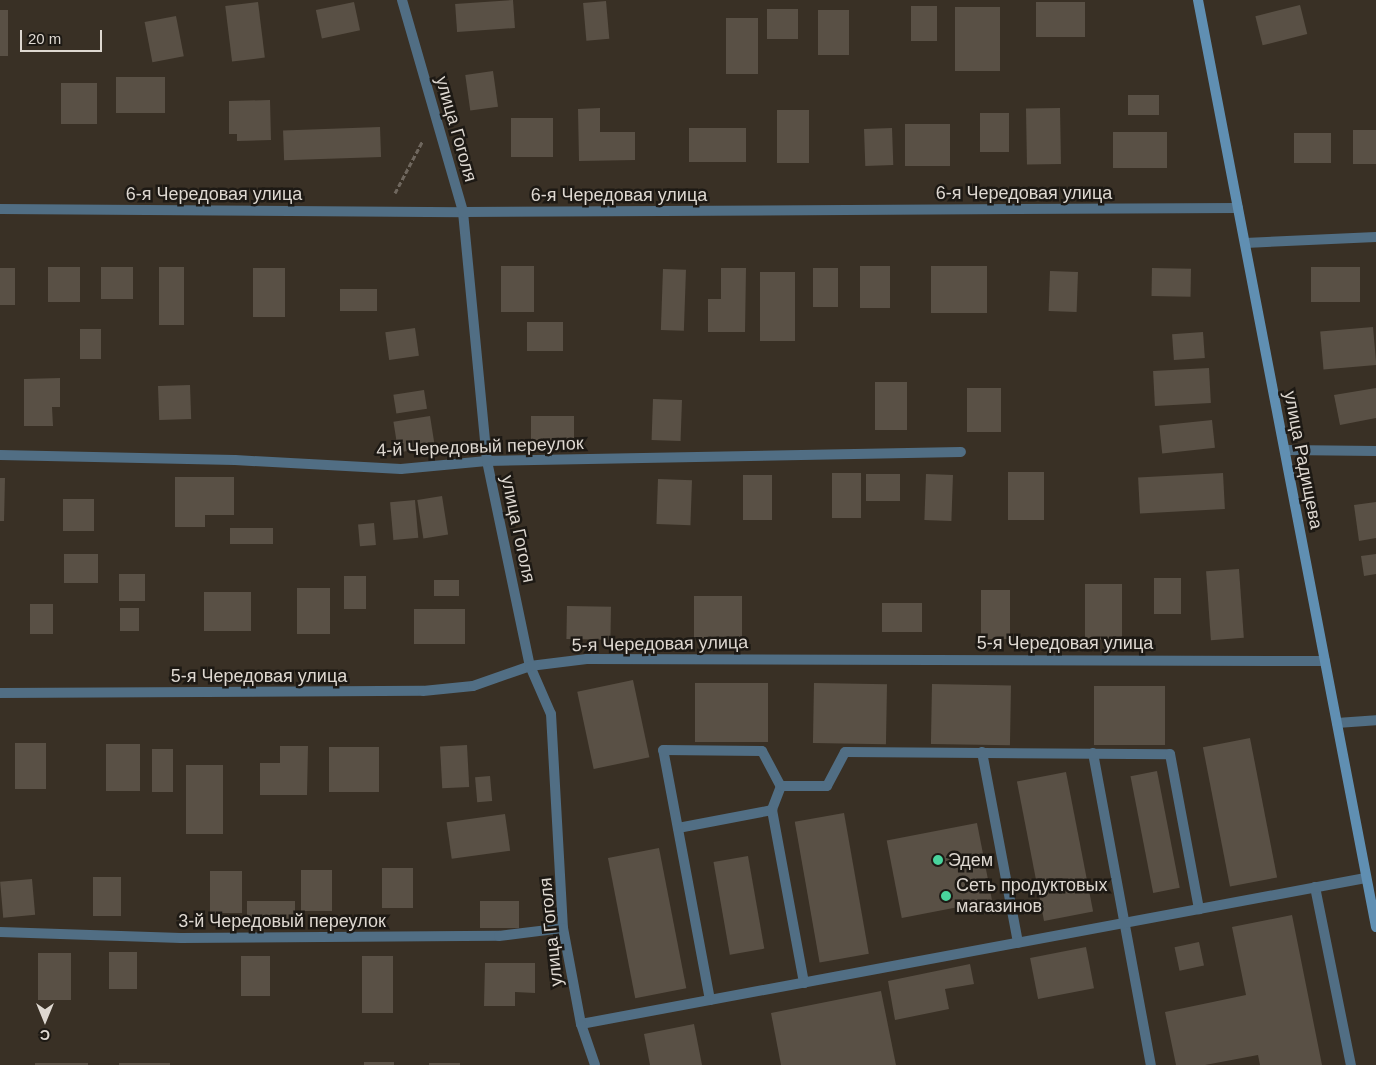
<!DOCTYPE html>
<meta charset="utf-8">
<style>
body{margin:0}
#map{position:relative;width:1376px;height:1065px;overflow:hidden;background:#393025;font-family:Helvetica,sans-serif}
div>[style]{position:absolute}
.building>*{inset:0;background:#595045;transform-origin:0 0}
.path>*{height:3px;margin-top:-1.5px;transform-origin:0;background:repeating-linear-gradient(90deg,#6f675e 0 5px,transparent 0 7.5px)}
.lane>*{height:10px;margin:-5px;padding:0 5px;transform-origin:5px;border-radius:5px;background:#516e84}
.street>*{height:10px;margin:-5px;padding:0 5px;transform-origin:5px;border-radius:5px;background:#516e84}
.secondary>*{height:10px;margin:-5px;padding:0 5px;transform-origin:5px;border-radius:5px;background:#608fb2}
.dots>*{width:14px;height:14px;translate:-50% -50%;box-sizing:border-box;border:2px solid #1d1914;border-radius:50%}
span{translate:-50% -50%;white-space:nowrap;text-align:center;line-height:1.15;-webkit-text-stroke:5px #1d1914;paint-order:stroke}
.street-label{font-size:18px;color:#ded8d1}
.poi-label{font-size:18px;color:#ded8d1}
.left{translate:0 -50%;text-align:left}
.north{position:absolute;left:20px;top:995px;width:50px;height:50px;-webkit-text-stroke:4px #1d1914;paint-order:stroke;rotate:180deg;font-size:14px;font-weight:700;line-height:20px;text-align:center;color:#ded8d1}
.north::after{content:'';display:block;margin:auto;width:18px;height:22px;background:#ded8d1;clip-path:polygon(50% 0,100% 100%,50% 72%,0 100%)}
.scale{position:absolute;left:20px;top:30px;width:82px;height:22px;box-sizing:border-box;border:2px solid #ded8d1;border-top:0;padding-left:6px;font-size:15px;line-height:18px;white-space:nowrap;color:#ded8d1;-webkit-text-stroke:4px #1d1914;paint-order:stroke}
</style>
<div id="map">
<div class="building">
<i style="left:513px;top:0;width:28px;height:58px;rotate:86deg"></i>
<i style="left:606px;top:1px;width:38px;height:23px;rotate:85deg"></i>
<i style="left:258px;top:2px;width:56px;height:33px;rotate:83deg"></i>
<i style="left:354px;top:2px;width:29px;height:39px;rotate:78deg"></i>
<i style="left:1085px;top:2px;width:35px;height:49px;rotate:90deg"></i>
<i style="left:1300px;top:5px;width:30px;height:46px;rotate:76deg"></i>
<i style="left:911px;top:6px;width:26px;height:35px"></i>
<i style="left:955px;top:7px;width:45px;height:64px"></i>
<i style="left:798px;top:9px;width:30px;height:31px;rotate:90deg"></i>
<i style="left:0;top:10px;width:8px;height:46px"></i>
<i style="left:818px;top:10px;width:31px;height:45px"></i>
<i style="left:176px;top:16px;width:41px;height:32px;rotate:79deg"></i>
<i style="left:726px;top:18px;width:32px;height:56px"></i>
<i style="left:493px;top:71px;width:36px;height:28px;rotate:82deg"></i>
<i style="left:165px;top:77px;width:36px;height:49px;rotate:90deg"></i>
<i style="left:61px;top:83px;width:36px;height:41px"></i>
<i style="left:1159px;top:95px;width:20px;height:31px;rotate:90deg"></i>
<i style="clip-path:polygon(270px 100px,271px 140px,237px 141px,237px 134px,229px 134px,229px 101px)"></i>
<i style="clip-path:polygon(600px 108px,600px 132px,635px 132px,635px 160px,579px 161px,578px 109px)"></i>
<i style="left:1060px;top:108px;width:56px;height:34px;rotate:89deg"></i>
<i style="left:777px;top:110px;width:32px;height:53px"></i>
<i style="left:980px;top:113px;width:29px;height:39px"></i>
<i style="left:511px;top:118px;width:42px;height:39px"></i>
<i style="left:950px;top:124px;width:42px;height:45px;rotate:90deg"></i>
<i style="left:380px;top:127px;width:30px;height:97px;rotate:88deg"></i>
<i style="left:746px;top:128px;width:34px;height:57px;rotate:90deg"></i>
<i style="left:892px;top:128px;width:37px;height:28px;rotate:88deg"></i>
<i style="left:1353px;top:130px;width:23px;height:34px"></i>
<i style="left:1113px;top:132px;width:54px;height:36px"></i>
<i style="left:1294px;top:133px;width:37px;height:30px"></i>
<i style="left:501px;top:266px;width:33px;height:46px"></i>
<i style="left:860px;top:266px;width:30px;height:42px"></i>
<i style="left:931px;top:266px;width:56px;height:47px"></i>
<i style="left:48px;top:267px;width:32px;height:35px"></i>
<i style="left:101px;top:267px;width:32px;height:32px"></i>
<i style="left:184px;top:267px;width:58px;height:25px;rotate:90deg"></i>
<i style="left:1360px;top:267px;width:35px;height:49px;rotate:90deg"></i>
<i style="left:0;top:268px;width:15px;height:37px"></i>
<i style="left:253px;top:268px;width:32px;height:49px"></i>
<i style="clip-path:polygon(721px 268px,746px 268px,745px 332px,708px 332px,708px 299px,721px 299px)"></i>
<i style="left:813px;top:268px;width:25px;height:39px"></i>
<i style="left:1152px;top:268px;width:39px;height:28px;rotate:1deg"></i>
<i style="left:663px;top:269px;width:23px;height:61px;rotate:2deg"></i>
<i style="left:1050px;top:271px;width:28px;height:40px;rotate:2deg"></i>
<i style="left:760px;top:272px;width:35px;height:69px"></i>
<i style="left:340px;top:289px;width:37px;height:22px"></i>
<i style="left:527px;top:322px;width:36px;height:29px"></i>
<i style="left:1373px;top:327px;width:38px;height:53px;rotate:85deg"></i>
<i style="left:415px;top:328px;width:28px;height:30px;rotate:82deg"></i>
<i style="left:101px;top:329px;width:30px;height:21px;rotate:90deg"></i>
<i style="left:1203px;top:332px;width:26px;height:31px;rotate:86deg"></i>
<i style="left:1209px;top:368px;width:35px;height:56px;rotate:87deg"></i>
<i style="clip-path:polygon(60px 378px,60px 407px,52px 407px,53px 426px,24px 426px,24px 379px)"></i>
<i style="left:875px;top:382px;width:32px;height:48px"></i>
<i style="left:190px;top:385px;width:34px;height:32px;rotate:88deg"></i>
<i style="left:967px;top:388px;width:34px;height:44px"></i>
<i style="clip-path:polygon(1376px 388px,1376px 418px,1340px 425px,1334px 395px)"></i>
<i style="left:424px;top:390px;width:19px;height:31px;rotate:81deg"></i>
<i style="left:653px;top:399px;width:29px;height:41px;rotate:2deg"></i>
<i style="left:430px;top:416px;width:31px;height:37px;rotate:81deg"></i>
<i style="left:531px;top:416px;width:43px;height:28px"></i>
<i style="left:1212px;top:420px;width:28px;height:53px;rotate:84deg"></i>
<i style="left:1008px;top:472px;width:36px;height:48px"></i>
<i style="left:832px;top:473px;width:29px;height:45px"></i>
<i style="left:1223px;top:473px;width:36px;height:85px;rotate:87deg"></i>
<i style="left:866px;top:474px;width:34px;height:27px"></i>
<i style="left:926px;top:474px;width:27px;height:46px;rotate:2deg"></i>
<i style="left:743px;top:475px;width:29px;height:45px"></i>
<i style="clip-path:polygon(175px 477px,234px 477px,234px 515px,205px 515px,205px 527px,175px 527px)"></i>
<i style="clip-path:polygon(0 478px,5px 478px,4px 521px,0 521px)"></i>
<i style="left:658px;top:479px;width:34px;height:45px;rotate:2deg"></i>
<i style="left:442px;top:496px;width:39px;height:25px;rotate:81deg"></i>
<i style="left:63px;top:499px;width:31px;height:32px"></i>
<i style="left:415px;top:500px;width:38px;height:25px;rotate:85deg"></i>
<i style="clip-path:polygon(1376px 502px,1376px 538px,1359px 541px,1354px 505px)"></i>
<i style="left:374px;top:523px;width:22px;height:16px;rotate:85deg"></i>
<i style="left:230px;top:528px;width:43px;height:16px"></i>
<i style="left:64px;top:554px;width:34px;height:29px"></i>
<i style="clip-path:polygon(1376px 554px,1376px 574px,1364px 576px,1361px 556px)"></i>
<i style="left:1239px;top:569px;width:69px;height:33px;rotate:86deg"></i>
<i style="left:119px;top:574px;width:26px;height:27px"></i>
<i style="left:344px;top:576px;width:22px;height:33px"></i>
<i style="left:1154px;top:578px;width:27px;height:36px"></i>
<i style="left:434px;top:580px;width:25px;height:16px"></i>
<i style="left:1085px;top:584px;width:37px;height:56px"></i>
<i style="left:297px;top:588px;width:33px;height:46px"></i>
<i style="left:981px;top:590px;width:29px;height:49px"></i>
<i style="left:204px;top:592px;width:47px;height:39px"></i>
<i style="left:694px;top:596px;width:48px;height:42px"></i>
<i style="left:882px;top:603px;width:40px;height:29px"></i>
<i style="left:30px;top:604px;width:23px;height:30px"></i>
<i style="left:567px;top:606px;width:44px;height:33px;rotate:1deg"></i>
<i style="left:120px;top:608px;width:19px;height:23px"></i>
<i style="left:414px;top:609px;width:51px;height:35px"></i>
<i style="left:633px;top:680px;width:79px;height:57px;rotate:78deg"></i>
<i style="left:695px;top:683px;width:73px;height:59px"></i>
<i style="left:814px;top:683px;width:73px;height:60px;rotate:1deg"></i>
<i style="left:932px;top:684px;width:79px;height:60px;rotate:1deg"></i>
<i style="left:1094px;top:686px;width:71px;height:59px"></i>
<i style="left:1250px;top:738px;width:142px;height:48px;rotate:79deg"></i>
<i style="left:15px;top:743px;width:31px;height:46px"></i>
<i style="left:106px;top:744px;width:34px;height:47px"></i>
<i style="left:467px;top:745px;width:42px;height:27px;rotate:87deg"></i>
<i style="clip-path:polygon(280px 746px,308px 746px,307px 795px,260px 795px,260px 763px,280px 763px)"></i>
<i style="left:329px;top:747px;width:50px;height:45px"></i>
<i style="left:152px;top:749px;width:21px;height:43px"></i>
<i style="left:186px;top:765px;width:37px;height:69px"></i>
<i style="left:1157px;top:771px;width:119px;height:27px;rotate:79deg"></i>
<i style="left:1066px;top:772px;width:142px;height:50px;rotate:79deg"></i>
<i style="left:490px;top:776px;width:25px;height:15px;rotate:85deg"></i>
<i style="left:844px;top:813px;width:143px;height:50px;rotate:80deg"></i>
<i style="left:505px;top:814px;width:37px;height:59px;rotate:82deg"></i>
<i style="left:977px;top:823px;width:79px;height:92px;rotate:79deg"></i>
<i style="left:659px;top:848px;width:143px;height:52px;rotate:79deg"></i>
<i style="left:748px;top:856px;width:94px;height:35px;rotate:80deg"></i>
<i style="left:382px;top:868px;width:31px;height:40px"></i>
<i style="left:301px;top:870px;width:31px;height:41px"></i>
<i style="left:210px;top:871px;width:32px;height:42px"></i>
<i style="left:93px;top:877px;width:28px;height:39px"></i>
<i style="left:32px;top:879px;width:36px;height:32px;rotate:85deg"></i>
<i style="left:247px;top:901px;width:48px;height:27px"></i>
<i style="left:480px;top:901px;width:39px;height:27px"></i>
<i style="clip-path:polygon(1292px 915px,1322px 1065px,1260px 1065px,1258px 1055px,1205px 1065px,1176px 1065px,1165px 1012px,1246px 995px,1232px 927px)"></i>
<i style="left:1199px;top:942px;width:24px;height:25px;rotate:78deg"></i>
<i style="left:1086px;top:947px;width:42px;height:57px;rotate:79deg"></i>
<i style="left:109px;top:952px;width:28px;height:37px"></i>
<i style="left:38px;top:953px;width:33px;height:47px"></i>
<i style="left:241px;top:956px;width:29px;height:40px"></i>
<i style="left:362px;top:956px;width:31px;height:57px"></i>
<i style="clip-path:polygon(485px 963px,535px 963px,535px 993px,515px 992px,515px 1006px,484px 1006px)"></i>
<i style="clip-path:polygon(970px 964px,974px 984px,945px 989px,949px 1009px,895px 1020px,888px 981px)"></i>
<i style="clip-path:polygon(881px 991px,896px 1065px,781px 1065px,771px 1013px)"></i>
<i style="clip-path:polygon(694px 1024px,702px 1065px,650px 1065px,644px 1034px)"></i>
<i style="left:364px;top:1062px;width:30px;height:3px"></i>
<i style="left:35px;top:1063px;width:53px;height:2px"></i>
<i style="left:119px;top:1063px;width:51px;height:2px"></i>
<i style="left:429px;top:1063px;width:31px;height:2px"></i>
</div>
<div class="path">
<i style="left:395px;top:193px;width:58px;rotate:-62.1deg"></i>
</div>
<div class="lane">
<i style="left:982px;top:752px;width:194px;rotate:79.3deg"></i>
<i style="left:1093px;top:753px;width:317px;rotate:79.5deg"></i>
<i style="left:781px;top:786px;width:26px;rotate:111deg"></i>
<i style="left:772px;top:810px;width:176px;rotate:79.5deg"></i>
<i style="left:678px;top:828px;width:96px;rotate:-10.8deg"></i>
<i style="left:1315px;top:887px;width:182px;rotate:78.6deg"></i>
<i style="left:710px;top:1000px;width:254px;rotate:-100.6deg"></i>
<i style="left:663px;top:750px;width:99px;rotate:0.6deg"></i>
<i style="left:762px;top:751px;width:40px;rotate:62deg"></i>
<i style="left:781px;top:786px;width:46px"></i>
<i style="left:827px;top:786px;width:38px;rotate:-62deg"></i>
<i style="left:845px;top:752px;width:325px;rotate:0.4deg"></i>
<i style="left:1170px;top:754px;width:158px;rotate:79.4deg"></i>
<i style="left:581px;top:1024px;width:798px;rotate:-10.54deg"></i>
</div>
<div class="street">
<i style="left:402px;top:0;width:221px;rotate:73.9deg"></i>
<i style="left:463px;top:212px;width:250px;rotate:84.5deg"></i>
<i style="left:487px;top:461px;width:209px;rotate:78.2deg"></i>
<i style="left:530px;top:666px;width:52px;rotate:66.4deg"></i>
<i style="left:551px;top:714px;width:214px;rotate:86.8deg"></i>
<i style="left:563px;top:928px;width:98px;rotate:79.4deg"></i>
<i style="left:581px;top:1024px;width:43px;rotate:71.1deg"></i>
<i style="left:0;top:209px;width:463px;rotate:0.4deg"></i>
<i style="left:463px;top:212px;width:775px;rotate:-0.3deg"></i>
<i style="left:1245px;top:243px;width:131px;rotate:-2.6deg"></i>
<i style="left:1285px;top:450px;width:91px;rotate:0.6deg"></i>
<i style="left:0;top:455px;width:235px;rotate:1.2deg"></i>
<i style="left:235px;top:460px;width:166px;rotate:3.1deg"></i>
<i style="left:401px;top:469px;width:86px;rotate:-5.3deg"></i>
<i style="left:487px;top:461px;width:474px;rotate:-1.1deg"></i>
<i style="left:0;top:693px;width:423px;rotate:-0.3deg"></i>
<i style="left:423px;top:691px;width:50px;rotate:-5.7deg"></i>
<i style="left:473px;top:686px;width:60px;rotate:-19.3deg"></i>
<i style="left:530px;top:666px;width:57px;rotate:-7deg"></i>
<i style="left:587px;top:659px;width:738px;rotate:0.16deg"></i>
<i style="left:1337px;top:723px;width:39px;rotate:-4deg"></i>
<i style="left:0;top:932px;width:181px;rotate:1.9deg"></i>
<i style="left:181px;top:938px;width:318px;rotate:-0.4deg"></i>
<i style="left:499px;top:936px;width:64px;rotate:-7.1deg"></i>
</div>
<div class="secondary">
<i style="left:1198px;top:0;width:944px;rotate:79.13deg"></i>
</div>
<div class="dots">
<i style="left:938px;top:860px;background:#49d49d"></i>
<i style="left:946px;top:896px;background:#49d49d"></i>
</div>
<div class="street-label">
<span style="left:456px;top:129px;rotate:74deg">улица Гоголя</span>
<span style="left:1024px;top:193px">6-я Чередовая улица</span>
<span style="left:214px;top:194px">6-я Чередовая улица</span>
<span style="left:619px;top:195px">6-я Чередовая улица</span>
<span style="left:480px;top:447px;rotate:-2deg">4-й Чередовый переулок</span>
<span style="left:1303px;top:460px;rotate:79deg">улица Радищева</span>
<span style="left:518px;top:529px;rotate:78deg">улица Гоголя</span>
<span style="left:1065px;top:643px">5-я Чередовая улица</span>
<span style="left:660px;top:644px;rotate:-1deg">5-я Чередовая улица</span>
<span style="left:259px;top:676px">5-я Чередовая улица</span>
<span style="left:282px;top:921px">3-й Чередовый переулок</span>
<span style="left:551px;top:932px;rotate:-96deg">улица Гоголя</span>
</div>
<div class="poi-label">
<span class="left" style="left:948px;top:860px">Эдем</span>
<span class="left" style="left:956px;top:896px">Сеть продуктовых<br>магазинов</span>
</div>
<div class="north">С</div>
<div class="scale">20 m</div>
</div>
